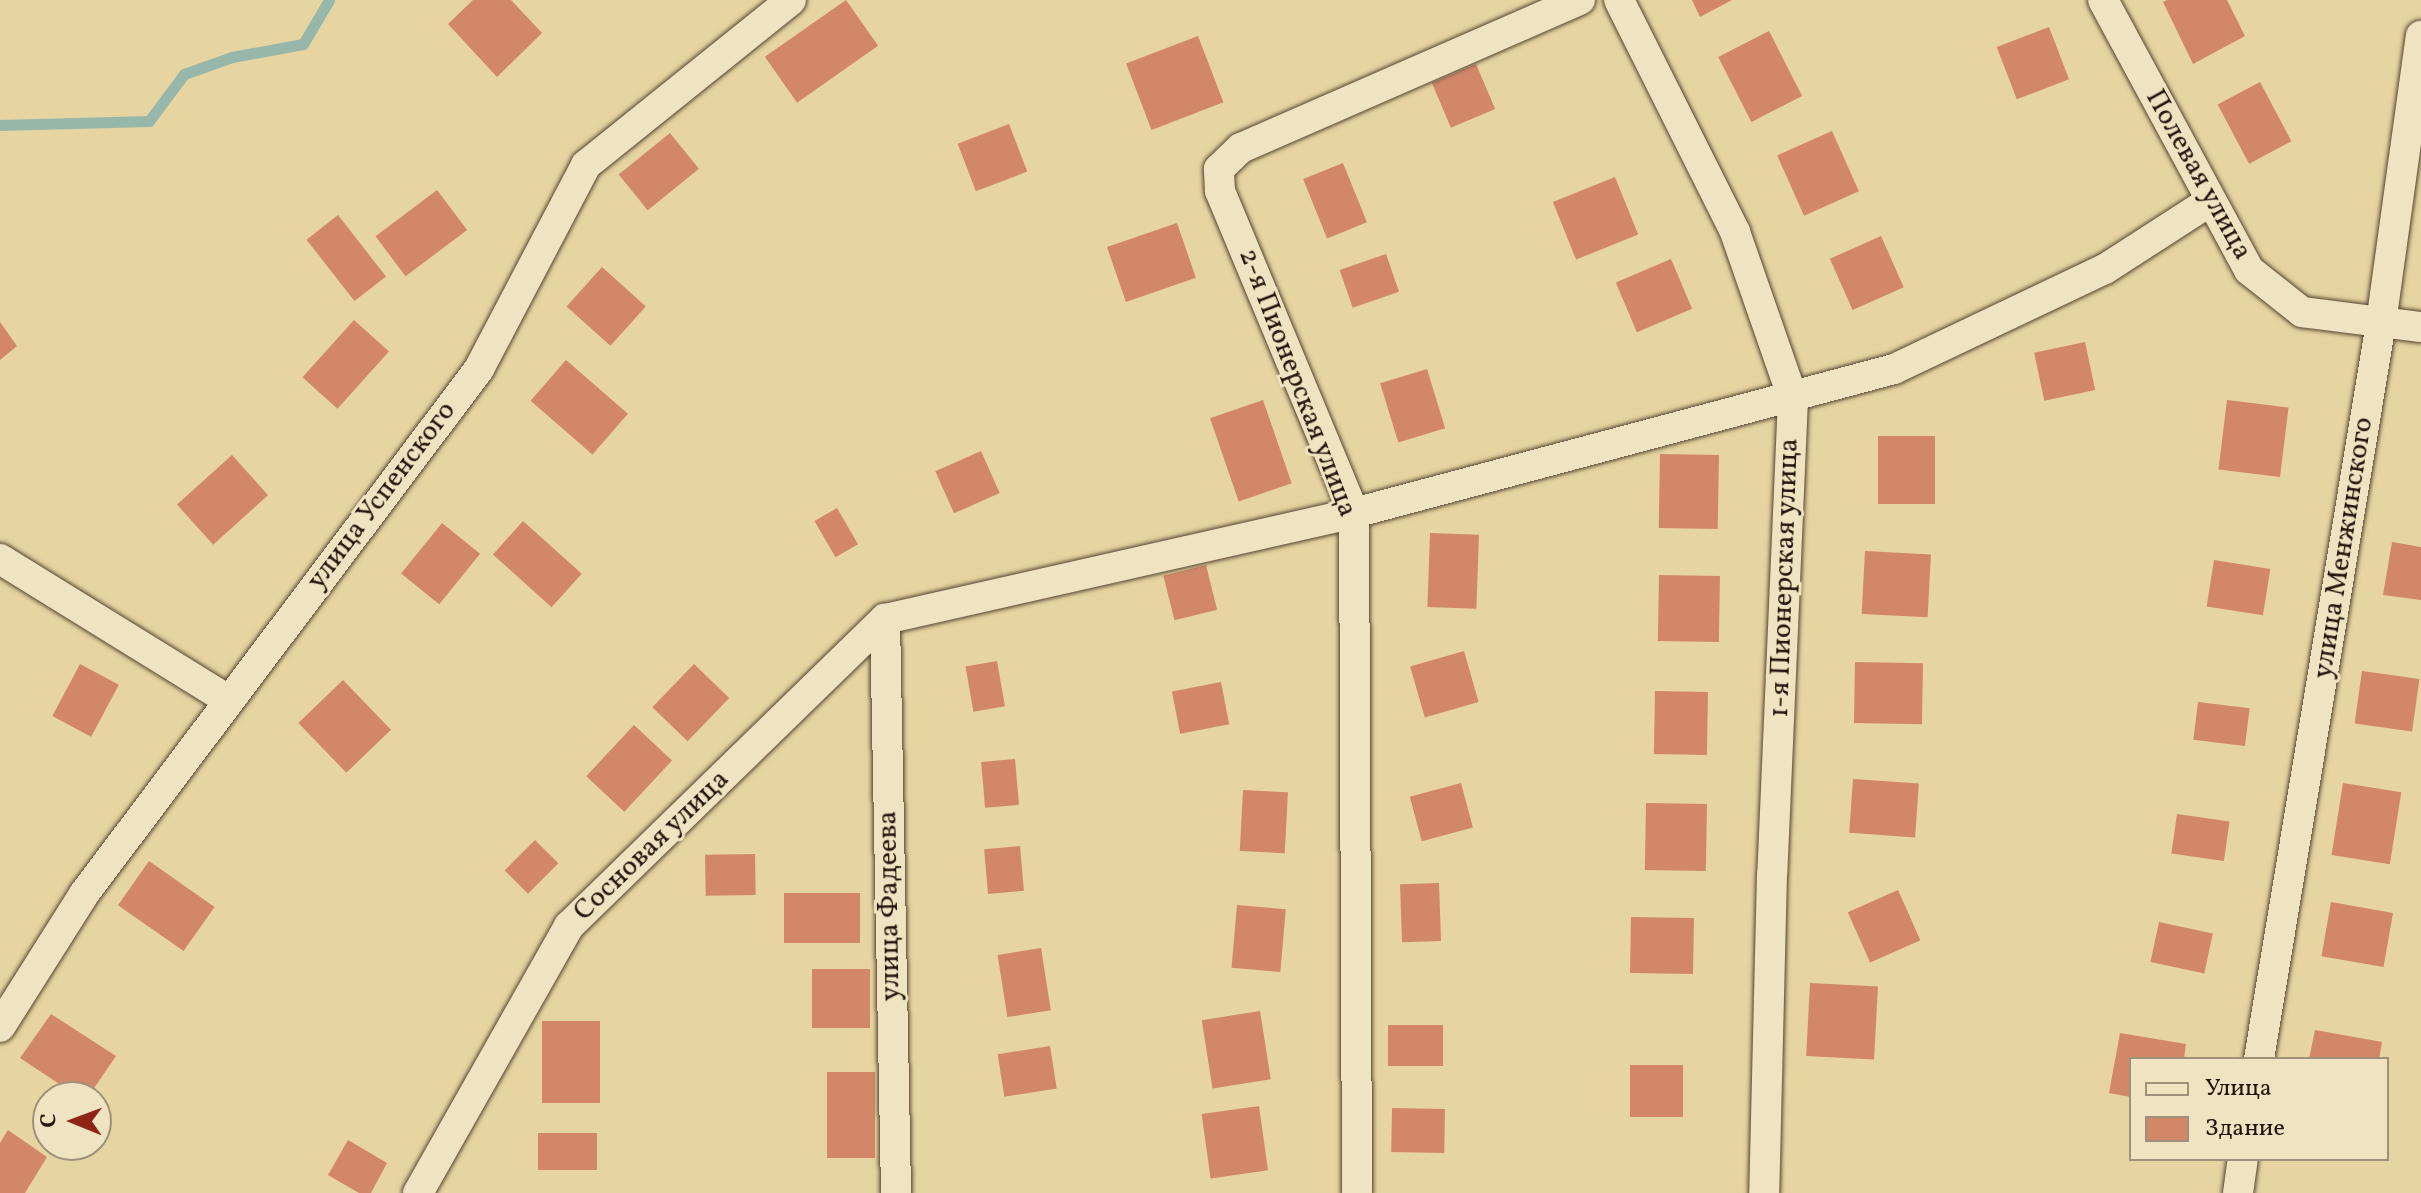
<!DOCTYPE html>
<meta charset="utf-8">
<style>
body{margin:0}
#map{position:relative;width:2421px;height:1193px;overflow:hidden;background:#e6d4a1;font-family:Vollkorn,serif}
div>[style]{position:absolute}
.stream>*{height:11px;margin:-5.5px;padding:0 5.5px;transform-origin:5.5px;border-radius:5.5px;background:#97b7ab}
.building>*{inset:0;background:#d28769;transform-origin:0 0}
.roads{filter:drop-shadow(0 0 2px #544431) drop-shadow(0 0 2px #544431)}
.minor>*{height:30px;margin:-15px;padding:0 15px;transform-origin:15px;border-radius:15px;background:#efe3c2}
span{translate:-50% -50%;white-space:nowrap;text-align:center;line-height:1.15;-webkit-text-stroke:6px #efe3c2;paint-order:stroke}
.street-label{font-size:28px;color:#24140c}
.legend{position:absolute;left:2129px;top:1057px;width:260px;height:104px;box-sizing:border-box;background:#efe3c2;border:2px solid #9e9079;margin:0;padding:10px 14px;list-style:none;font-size:24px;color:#24140c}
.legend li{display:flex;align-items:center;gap:16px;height:40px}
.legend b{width:40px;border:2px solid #9e9079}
.north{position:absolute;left:32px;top:1081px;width:80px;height:80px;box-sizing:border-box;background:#efe3c2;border:2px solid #9e9079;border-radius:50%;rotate:271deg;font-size:22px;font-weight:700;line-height:32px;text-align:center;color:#24140c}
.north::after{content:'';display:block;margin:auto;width:28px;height:36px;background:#8f2418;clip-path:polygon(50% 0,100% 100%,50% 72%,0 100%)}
</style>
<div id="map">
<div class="stream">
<i style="left:0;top:125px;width:149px;rotate:-1.5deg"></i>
<i style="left:149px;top:121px;width:59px;rotate:-53.3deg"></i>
<i style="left:184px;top:74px;width:51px;rotate:-19.5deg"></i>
<i style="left:232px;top:57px;width:72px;rotate:-10.4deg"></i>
<i style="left:303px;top:44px;width:51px;rotate:-59.4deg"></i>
</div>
<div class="building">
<i style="clip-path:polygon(473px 0,511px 0,542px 33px,497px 77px,448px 24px)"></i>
<i style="left:846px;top:0;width:56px;height:99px;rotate:55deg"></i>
<i style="clip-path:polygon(1692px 0,1732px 0,1700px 17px)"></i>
<i style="clip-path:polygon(2167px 0,2227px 0,2245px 36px,2193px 64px,2163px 2px)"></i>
<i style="left:2049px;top:27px;width:56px;height:56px;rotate:69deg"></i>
<i style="left:1769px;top:31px;width:73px;height:57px;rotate:63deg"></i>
<i style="left:1198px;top:36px;width:71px;height:77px;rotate:69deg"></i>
<i style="left:1476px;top:64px;width:49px;height:48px;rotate:67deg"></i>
<i style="left:2260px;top:82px;width:67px;height:48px;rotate:62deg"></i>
<i style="left:1009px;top:124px;width:51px;height:55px;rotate:69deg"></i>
<i style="left:1832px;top:131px;width:66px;height:60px;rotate:66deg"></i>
<i style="left:670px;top:133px;width:46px;height:66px;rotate:51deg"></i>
<i style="left:1343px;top:163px;width:64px;height:43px;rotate:68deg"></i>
<i style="left:1615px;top:177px;width:62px;height:67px;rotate:68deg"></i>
<i style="left:437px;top:190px;width:50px;height:77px;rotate:53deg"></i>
<i style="left:338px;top:215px;width:78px;height:40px;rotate:52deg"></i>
<i style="left:1177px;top:223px;width:58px;height:74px;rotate:71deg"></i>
<i style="left:1881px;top:236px;width:56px;height:56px;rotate:66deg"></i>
<i style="left:1386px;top:254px;width:40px;height:49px;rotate:71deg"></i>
<i style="left:1671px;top:259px;width:54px;height:60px;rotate:67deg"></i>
<i style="left:602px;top:267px;width:59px;height:53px;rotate:42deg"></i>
<i style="left:354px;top:320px;width:47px;height:77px;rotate:42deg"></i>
<i style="clip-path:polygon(0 322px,17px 346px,0 360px)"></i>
<i style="left:2085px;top:342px;width:49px;height:52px;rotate:78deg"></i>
<i style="left:566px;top:360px;width:82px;height:54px;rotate:41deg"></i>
<i style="left:1427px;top:369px;width:62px;height:49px;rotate:73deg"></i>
<i style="left:1263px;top:400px;width:88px;height:56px;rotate:71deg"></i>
<i style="left:2227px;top:400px;width:62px;height:70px;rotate:7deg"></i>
<i style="left:1878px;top:436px;width:57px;height:68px"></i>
<i style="left:981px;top:451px;width:46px;height:50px;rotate:66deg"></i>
<i style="left:232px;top:455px;width:54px;height:74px;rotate:48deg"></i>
<i style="left:1719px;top:455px;width:74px;height:59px;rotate:91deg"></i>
<i style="left:837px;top:508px;width:42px;height:26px;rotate:60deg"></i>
<i style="left:523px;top:521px;width:79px;height:45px;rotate:42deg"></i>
<i style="left:442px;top:523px;width:49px;height:65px;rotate:39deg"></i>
<i style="left:1430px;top:533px;width:49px;height:74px;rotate:2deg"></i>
<i style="clip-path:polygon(2392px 542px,2421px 547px,2421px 600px,2383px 595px)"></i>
<i style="left:1865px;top:551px;width:66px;height:63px;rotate:3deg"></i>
<i style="left:2214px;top:560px;width:57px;height:47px;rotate:9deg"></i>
<i style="left:1206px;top:565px;width:46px;height:44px;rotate:76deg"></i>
<i style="left:1659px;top:575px;width:61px;height:66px;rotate:1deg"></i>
<i style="left:1464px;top:651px;width:53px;height:56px;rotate:74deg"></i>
<i style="left:997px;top:661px;width:46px;height:32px;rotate:80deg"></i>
<i style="left:1855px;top:662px;width:68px;height:61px;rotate:1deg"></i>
<i style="left:80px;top:664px;width:44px;height:59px;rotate:28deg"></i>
<i style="left:694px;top:664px;width:49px;height:60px;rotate:44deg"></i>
<i style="left:2362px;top:671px;width:58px;height:53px;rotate:8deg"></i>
<i style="left:343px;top:680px;width:69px;height:62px;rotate:46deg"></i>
<i style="left:1221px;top:682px;width:43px;height:50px;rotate:79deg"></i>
<i style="left:1655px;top:691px;width:53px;height:63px;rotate:1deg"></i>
<i style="left:2198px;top:702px;width:52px;height:38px;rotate:7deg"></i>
<i style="left:634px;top:725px;width:52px;height:70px;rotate:43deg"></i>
<i style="left:1015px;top:759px;width:46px;height:34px;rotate:85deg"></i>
<i style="left:1853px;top:779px;width:66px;height:54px;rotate:4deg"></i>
<i style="left:1461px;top:783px;width:46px;height:53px;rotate:75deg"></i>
<i style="left:2343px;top:783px;width:59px;height:73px;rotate:9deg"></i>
<i style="left:1243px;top:790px;width:45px;height:61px;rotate:3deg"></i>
<i style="left:1646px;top:803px;width:61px;height:67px;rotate:1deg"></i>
<i style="left:2177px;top:814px;width:53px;height:40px;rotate:8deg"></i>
<i style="left:535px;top:840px;width:33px;height:43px;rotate:45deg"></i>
<i style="left:1020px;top:846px;width:45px;height:36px;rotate:85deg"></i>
<i style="left:755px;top:854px;width:41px;height:50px;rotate:89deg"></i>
<i style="left:149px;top:861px;width:80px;height:54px;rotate:35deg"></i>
<i style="left:1439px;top:883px;width:58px;height:39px;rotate:88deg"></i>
<i style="left:1898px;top:890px;width:55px;height:55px;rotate:66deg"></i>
<i style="left:784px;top:893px;width:76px;height:50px"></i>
<i style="left:2331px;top:902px;width:63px;height:55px;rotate:10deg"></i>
<i style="left:1237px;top:905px;width:49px;height:63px;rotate:5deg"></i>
<i style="left:1631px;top:917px;width:63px;height:56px;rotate:1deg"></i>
<i style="left:2159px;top:922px;width:55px;height:41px;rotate:12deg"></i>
<i style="left:1041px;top:948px;width:63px;height:44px;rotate:81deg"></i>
<i style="left:812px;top:969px;width:58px;height:59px"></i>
<i style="left:1810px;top:983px;width:68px;height:73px;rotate:3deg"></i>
<i style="left:1260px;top:1011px;width:69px;height:59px;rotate:81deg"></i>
<i style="clip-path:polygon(51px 1014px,116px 1056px,88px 1097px,79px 1097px,20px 1058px)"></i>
<i style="left:542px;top:1021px;width:58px;height:82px"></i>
<i style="left:1388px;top:1025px;width:55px;height:41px"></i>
<i style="clip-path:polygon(2315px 1030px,2382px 1042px,2379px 1059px,2309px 1059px)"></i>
<i style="clip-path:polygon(2120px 1033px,2186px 1044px,2184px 1059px,2131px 1059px,2131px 1097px,2109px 1093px)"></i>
<i style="left:1050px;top:1046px;width:43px;height:53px;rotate:81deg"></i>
<i style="left:1630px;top:1065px;width:53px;height:52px"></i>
<i style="left:827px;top:1072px;width:48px;height:86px"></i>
<i style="left:1259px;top:1106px;width:65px;height:58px;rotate:82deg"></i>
<i style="left:1445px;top:1109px;width:44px;height:53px;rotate:91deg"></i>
<i style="clip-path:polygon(8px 1130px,47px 1157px,25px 1193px,0 1193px,0 1143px)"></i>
<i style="left:538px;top:1133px;width:59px;height:37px"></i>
<i style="clip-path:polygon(348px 1140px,387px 1163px,371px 1193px,359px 1193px,328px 1175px)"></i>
</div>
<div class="roads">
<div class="minor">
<i style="left:1619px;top:0;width:259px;rotate:63.4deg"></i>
<i style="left:1735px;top:232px;width:177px;rotate:70.8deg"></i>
<i style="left:1793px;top:399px;width:475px;rotate:92.5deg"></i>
<i style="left:1772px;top:874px;width:319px;rotate:91.4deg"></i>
<i style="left:2103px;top:0;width:307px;rotate:61.6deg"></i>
<i style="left:2249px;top:270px;width:68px;rotate:38.4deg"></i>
<i style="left:2302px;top:312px;width:120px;rotate:7.2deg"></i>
<i style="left:0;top:559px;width:268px;rotate:31.7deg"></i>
<i style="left:885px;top:619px;width:481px;rotate:-12.7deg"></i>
<i style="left:1354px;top:513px;width:559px;rotate:-14.93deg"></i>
<i style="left:1894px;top:369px;width:233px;rotate:-25.4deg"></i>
<i style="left:2105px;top:269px;width:124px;rotate:-32.8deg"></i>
<i style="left:885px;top:619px;width:574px;rotate:88.9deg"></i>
<i style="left:0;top:1027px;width:157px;rotate:-57.7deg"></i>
<i style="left:84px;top:894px;width:657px;rotate:-53.04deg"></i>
<i style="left:479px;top:369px;width:230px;rotate:-62.3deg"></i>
<i style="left:586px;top:165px;width:263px;rotate:-38.8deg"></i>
<i style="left:2259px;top:1059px;width:746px;rotate:-80.59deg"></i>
<i style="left:2381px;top:323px;width:290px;rotate:-82.1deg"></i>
<i style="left:418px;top:1193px;width:307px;rotate:-60.5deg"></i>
<i style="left:569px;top:926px;width:441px;rotate:-44.2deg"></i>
<i style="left:1357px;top:1193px;width:680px;rotate:-90.25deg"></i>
<i style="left:1354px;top:513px;width:349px;rotate:-112.6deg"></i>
<i style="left:1220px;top:191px;width:22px;rotate:-93deg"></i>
<i style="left:1219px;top:169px;width:30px;rotate:-44deg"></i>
<i style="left:1241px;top:148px;width:370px;rotate:-23.6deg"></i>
<i style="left:2238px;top:1193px;width:34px;rotate:-82deg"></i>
</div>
</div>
<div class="street-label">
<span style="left:2198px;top:175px;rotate:61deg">Полевая улица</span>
<span style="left:1297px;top:383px;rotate:69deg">2-я Пионерская улица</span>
<span style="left:382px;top:496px;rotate:-53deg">улица Успенского</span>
<span style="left:2344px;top:548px;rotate:-81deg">улица Менжинского</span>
<span style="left:1785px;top:578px;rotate:-88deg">1-я Пионерская улица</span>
<span style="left:652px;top:846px;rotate:-44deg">Сосновая улица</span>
<span style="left:890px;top:906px;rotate:-91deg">улица Фадеева</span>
</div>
<ul class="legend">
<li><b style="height:10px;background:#efe3c2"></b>Улица</li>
<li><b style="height:22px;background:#d28769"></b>Здание</li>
</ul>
<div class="north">С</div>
</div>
